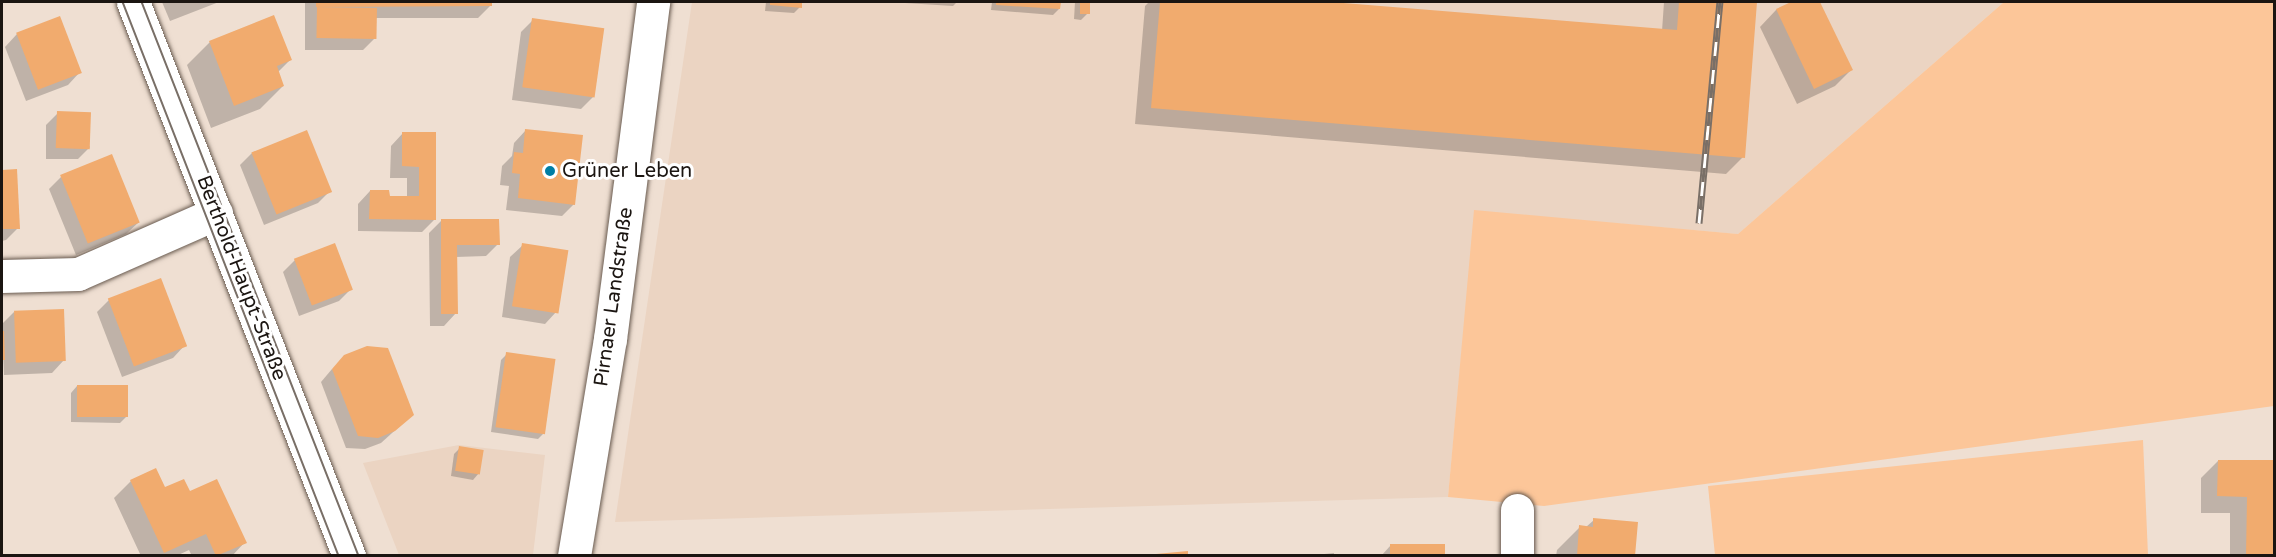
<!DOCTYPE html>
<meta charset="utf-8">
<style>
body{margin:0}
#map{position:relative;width:2276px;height:557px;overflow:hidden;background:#efdfd2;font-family:"Varela Round",sans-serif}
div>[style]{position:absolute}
.built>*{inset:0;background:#ebd4c2}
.green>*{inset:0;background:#fcc699}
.shadow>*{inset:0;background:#0003}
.building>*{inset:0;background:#f1ab6e;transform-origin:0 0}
.roads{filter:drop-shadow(0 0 2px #685a4f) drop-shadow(0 0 2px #685a4f)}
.minor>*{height:33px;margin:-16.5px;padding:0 16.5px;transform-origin:16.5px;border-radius:16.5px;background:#fff}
.tertiary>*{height:33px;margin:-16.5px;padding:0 16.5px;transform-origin:16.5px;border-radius:16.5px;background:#fff}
.tram>*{height:1.5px;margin:-0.75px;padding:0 0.75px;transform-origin:0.75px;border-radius:0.75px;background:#796f67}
.rail>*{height:7px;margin-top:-3.5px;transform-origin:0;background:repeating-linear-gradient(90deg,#fff 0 14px,#796f67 0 28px);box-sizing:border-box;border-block:2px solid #796f67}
.dots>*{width:16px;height:16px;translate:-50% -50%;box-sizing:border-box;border:3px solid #fff;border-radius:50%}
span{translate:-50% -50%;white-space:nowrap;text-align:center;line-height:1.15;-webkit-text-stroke:6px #fff;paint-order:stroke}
.poi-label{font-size:20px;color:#1b1511}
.left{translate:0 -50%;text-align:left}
.street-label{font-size:20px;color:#1b1511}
.frame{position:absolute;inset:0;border:3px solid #1b1511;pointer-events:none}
</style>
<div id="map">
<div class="built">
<i style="clip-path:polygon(692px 2px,2004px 2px,1738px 234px,1475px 211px,1448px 497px,615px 522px)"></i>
<i style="clip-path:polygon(459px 445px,545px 455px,533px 555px,399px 555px,363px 463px)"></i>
</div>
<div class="green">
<i style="clip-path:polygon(2004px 2px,2274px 2px,2274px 406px,1544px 506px,1448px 497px,1474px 210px,1738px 234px)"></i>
<i style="clip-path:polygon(2143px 440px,2148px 555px,1715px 555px,1708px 486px)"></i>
</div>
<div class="shadow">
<i style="clip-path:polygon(162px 2px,219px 2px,170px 21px)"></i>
<i style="clip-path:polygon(305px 2px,491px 2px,491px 5px,478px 18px,375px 18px,375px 38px,363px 50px,305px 50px)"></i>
<i style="clip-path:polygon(766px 2px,801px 2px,800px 7px,794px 13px,765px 11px)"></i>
<i style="clip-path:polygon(889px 2px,957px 2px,953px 6px)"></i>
<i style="clip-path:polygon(992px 2px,1059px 2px,1059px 9px,1053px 15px,991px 10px)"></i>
<i style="clip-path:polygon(1075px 2px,1088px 2px,1087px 14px,1081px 20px,1074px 19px)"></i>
<i style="clip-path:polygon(1149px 2px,1313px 2px,1662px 31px,1664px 2px,1756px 2px,1743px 157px,1726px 174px,1135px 124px,1145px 6px)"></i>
<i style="clip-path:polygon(1794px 2px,1818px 2px,1851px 70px,1835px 86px,1797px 104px,1760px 27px,1776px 10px)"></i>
<i style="clip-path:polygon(533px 20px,593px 97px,581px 109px,512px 100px,521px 32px)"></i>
<i style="clip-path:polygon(17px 34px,80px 72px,68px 85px,26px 101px,5px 47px)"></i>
<i style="clip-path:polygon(210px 42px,290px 60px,278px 72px,283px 86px,260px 109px,211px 128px,187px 65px)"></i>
<i style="clip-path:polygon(58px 113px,90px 147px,78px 159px,46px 159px,46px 125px)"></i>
<i style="clip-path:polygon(526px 130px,574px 204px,562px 216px,506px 210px,509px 186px,500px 185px,502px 166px,512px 156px,514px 143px)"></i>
<i style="clip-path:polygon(403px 133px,435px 134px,434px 220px,422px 232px,358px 231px,358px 204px,370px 191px,388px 198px,407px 198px,407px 178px,390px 178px,391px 146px)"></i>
<i style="clip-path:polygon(252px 153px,330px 191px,318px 203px,264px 225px,240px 165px)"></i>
<i style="clip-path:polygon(2px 171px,16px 171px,18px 228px,6px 240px,2px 241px)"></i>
<i style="clip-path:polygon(61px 177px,139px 222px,126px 234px,76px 255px,49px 189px)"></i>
<i style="clip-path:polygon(441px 221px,498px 244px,486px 256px,456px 257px,456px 313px,444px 326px,430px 326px,429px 233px)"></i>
<i style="clip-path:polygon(523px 245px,557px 311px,545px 324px,502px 317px,510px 257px)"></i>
<i style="clip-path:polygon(295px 260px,351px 289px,339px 301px,299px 316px,283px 272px)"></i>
<i style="clip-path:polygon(109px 300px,185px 345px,173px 358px,122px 377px,97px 312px)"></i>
<i style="clip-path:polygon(14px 312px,64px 360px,52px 373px,4px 375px,2px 324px)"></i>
<i style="clip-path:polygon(507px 354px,544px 433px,538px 439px,491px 432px,501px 360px)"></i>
<i style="clip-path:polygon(332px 369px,412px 415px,381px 443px,365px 449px,346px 448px,321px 382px)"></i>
<i style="clip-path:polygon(77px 386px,126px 417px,120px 423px,71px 422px,71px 393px)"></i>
<i style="clip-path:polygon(460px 448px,479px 473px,473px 480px,451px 476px,454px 454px)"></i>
<i style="clip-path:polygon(2218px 461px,2274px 462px,2274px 556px,2230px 556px,2230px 513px,2201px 513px,2201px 478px)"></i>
<i style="clip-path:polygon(131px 481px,189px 493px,245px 542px,232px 556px,192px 556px,189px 550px,176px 556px,141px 556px,114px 498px)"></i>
<i style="clip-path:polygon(1594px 520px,1633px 556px,1556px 556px,1557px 550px,1580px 527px,1586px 527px)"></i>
<i style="clip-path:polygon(1391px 545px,1443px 556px,1381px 556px)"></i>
<i style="clip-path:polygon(1334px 553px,1334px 556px,1305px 556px)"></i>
</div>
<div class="building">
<i style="clip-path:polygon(316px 2px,492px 2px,492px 6px,316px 7px)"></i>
<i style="clip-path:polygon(770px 2px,802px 2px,802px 8px,770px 5px)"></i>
<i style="clip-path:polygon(996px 2px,1061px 2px,1060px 9px,996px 5px)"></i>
<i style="left:1080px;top:2px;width:10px;height:12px"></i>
<i style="clip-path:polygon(1160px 2px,1331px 2px,1677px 30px,1679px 2px,1757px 2px,1745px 158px,1151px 108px)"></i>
<i style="clip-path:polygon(1791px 2px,1820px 2px,1853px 70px,1814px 89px,1776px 9px)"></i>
<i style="left:317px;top:7px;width:60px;height:31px;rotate:1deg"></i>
<i style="clip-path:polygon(274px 15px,292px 60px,277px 66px,284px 86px,234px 106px,209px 41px)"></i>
<i style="left:60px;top:16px;width:61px;height:47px;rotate:69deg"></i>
<i style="left:532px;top:18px;width:73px;height:70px;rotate:8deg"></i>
<i style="left:57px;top:111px;width:34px;height:37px;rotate:2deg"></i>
<i style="clip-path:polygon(525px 129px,583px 135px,575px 205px,518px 198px,520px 174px,512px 173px,514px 152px,523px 153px)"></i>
<i style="left:307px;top:130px;width:67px;height:60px;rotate:68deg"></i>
<i style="clip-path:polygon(402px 132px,436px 132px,436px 220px,369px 219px,370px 190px,389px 190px,390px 196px,419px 196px,419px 167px,402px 166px)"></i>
<i style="left:112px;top:154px;width:74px;height:56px;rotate:68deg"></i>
<i style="clip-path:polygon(17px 169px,20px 229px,2px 229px,2px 170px)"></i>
<i style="clip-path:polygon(441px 219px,499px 219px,500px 245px,457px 245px,458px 314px,441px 314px)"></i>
<i style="left:335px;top:243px;width:50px;height:44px;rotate:69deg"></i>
<i style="left:522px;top:243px;width:47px;height:64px;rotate:9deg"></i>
<i style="left:161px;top:278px;width:73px;height:57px;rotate:69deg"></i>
<i style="left:64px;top:309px;width:52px;height:50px;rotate:88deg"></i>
<i style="clip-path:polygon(2px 331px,4px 331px,5px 360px,2px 360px)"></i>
<i style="clip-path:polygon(367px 346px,388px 348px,414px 415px,395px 431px,378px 438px,358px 436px,332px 369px,344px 355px)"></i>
<i style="left:506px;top:352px;width:50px;height:76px;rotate:8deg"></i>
<i style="left:77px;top:385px;width:51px;height:32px"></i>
<i style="left:459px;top:446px;width:25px;height:25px;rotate:9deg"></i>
<i style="clip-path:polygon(2218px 460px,2274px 460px,2274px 556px,2246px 556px,2247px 497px,2217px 496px)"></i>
<i style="clip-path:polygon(156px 468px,165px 487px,184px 479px,190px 491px,217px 479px,247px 543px,216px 556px,206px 534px,164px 553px,130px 480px)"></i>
<i style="clip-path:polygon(1593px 518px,1638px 522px,1635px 556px,1577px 556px,1579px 525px,1593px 527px)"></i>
<i style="left:1390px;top:544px;width:55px;height:12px"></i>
<i style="clip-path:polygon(1188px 551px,1188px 556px,1156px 556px,1156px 554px)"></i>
</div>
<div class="roads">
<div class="minor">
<i style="left:2px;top:276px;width:76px;rotate:-1.5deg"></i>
<i style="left:78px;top:274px;width:151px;rotate:-23.8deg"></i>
<i style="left:1517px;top:556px;width:46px;rotate:-90deg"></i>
</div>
<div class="tertiary">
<i style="left:133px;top:2px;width:595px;rotate:68.7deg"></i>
<i style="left:574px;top:556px;width:220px;rotate:-80.6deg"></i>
<i style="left:610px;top:339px;width:340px;rotate:-82.7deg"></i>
</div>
</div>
<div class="tram">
<i style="left:123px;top:2px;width:595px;rotate:68.7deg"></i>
<i style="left:142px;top:2px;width:595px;rotate:68.61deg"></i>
</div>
<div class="rail">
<i style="left:1699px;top:223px;width:222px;rotate:-84.6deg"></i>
</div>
<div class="dots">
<i style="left:550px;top:171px;background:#007ea4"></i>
</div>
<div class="poi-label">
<span class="left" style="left:562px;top:171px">Grüner Leben</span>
</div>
<div class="street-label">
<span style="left:241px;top:278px;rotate:69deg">Berthold-Haupt-Straße</span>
<span style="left:614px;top:297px;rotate:-82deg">Pirnaer Landstraße</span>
</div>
<div class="frame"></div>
</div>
